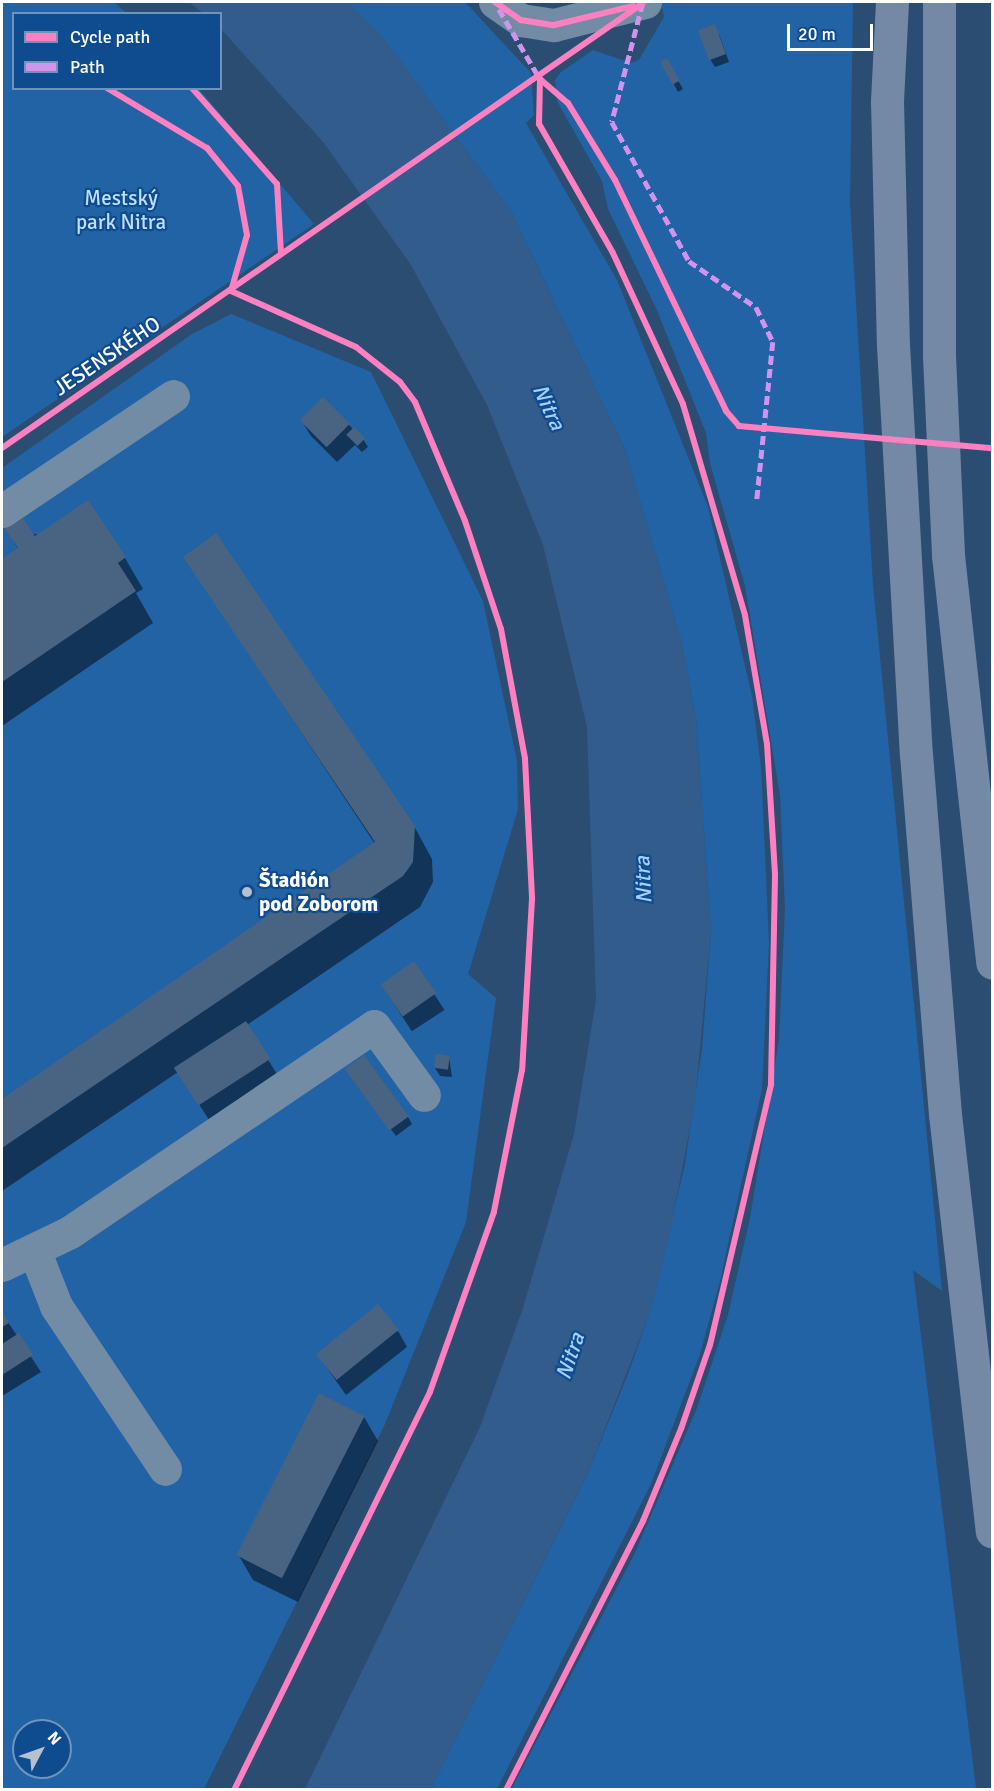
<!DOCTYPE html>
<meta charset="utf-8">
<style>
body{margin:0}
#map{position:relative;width:994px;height:1791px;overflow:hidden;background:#2c4d72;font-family:Signika,sans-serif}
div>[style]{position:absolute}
.green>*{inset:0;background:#2263a6}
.water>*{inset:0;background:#315c8c}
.shadow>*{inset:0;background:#0007;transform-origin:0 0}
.building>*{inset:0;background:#496482;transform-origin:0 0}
.minor>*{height:33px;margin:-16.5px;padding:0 16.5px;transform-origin:16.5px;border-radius:16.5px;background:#738ca5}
.major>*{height:33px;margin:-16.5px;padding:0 16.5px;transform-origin:16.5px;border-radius:16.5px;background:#7389a5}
.quiet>*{height:4.5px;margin-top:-2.25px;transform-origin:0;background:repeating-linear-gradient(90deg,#d193ec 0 9px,transparent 0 13.5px)}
.cycleway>*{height:6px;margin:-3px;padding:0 3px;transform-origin:3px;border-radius:3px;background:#ff80c0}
.dots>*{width:16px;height:16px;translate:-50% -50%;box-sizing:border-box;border:3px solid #0f4c8f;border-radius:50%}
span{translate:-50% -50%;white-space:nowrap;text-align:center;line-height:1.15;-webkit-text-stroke:4.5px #0f4c8f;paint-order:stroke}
.park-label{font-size:21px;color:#bfdefe}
.street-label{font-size:21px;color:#fff}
.poi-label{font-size:21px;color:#fff;font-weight:700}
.left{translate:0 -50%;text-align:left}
.water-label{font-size:22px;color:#a4cffa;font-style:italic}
.frame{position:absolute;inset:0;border:3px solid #fff;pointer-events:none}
.legend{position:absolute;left:12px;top:12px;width:210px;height:78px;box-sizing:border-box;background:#0f4c8f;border:2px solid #6f94bc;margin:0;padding:8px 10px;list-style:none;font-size:18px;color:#fff}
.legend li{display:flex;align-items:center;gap:12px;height:30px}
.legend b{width:30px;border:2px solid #6f94bc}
.north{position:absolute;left:12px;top:1719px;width:60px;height:60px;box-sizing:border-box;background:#0f4c8f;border:2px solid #6f94bc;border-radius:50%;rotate:49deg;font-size:16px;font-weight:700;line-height:24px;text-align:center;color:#fff}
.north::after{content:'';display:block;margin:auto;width:21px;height:27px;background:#b5c1ce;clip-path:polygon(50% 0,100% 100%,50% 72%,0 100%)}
.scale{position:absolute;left:787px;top:24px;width:86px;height:27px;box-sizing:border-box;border:3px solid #fff;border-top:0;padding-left:8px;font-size:18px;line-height:21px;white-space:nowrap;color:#fff;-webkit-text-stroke:4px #0f4c8f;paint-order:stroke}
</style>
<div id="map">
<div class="green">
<i style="clip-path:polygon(2px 2px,114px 2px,126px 13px,14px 14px,14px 88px,199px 89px,314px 224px,2px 437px)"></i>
<i style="clip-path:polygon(347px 2px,465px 2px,531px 73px,534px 115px,526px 123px,617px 280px,708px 507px,752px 696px,761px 767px,769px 943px,762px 1089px,720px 1281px,700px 1354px,651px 1484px,497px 1789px,431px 1789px,589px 1470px,628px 1374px,651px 1309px,685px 1164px,702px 1049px,711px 931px,696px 718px,681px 640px,625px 450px,512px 213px,384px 39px)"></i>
<i style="clip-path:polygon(661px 2px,853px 2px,850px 203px,873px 585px,942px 1291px,913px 1270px,976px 1789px,511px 1790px,635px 1553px,697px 1408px,728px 1315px,750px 1218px,779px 1040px,785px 908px,780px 795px,745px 586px,710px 463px,706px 433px,656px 308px,608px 209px,602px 181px,557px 101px,555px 80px,561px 72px,593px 50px,631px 63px,639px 60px,664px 17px)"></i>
<i style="clip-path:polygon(evenodd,231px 314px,371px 372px,483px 601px,517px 761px,518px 809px,468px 974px,496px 998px,466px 1222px,385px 1424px,204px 1789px,2px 1789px,2px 468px,192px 334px,231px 314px,24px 1731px,60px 1731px,60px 1767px,24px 1767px,24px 1731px)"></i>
</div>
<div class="water">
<i style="clip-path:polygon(189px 2px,347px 2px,384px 39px,512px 213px,625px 450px,681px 640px,696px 718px,711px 930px,695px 1102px,670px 1232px,651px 1310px,589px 1470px,431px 1789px,305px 1789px,480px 1427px,523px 1308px,574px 1134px,596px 1000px,587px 727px,543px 545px,487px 405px,411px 265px,324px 143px,221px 29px,220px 14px,203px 13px)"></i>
</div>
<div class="shadow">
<i style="clip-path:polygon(719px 34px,729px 62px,715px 67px,710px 59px)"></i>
<i style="clip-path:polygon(666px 60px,683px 89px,678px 92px,662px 62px)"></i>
<i style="clip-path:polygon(323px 399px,363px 439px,368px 447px,362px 452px,355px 445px,337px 462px,311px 436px,301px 420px)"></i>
<i style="clip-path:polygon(5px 526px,125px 558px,143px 589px,136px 593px,153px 623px,2px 726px,2px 561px,18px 549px)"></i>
<i style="clip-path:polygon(185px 557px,414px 826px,432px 859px,433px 882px,420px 907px,247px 1025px,283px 1084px,215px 1129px,178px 1072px,2px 1191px,2px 1101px,375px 844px)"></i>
<i style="left:414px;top:963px;width:56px;height:39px;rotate:57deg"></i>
<i style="clip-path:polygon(449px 1057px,452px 1077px,440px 1076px,435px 1068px)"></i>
<i style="clip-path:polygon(352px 1078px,408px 1117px,412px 1124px,396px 1136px)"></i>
<i style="clip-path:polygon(2px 1313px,41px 1372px,2px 1396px)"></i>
<i style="clip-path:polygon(398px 1331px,407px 1347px,346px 1395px,317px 1354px)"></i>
<i style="clip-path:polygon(364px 1417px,378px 1441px,298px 1602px,253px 1580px,239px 1556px)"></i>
</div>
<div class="building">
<i style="left:715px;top:24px;width:32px;height:18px;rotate:70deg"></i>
<i style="left:667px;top:58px;width:26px;height:8px;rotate:61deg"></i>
<i style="left:323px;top:397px;width:38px;height:33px;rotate:45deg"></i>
<i style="left:354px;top:427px;width:16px;height:11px;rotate:45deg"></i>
<i style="clip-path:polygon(88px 500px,126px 557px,118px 563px,136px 591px,2px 682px,2px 559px,18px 548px,3px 526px,20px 514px,35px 536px)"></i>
<i style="clip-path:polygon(216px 533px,415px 826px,413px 862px,403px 876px,2px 1148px,2px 1099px,375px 842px,183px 557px)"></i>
<i style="left:414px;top:961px;width:39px;height:41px;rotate:55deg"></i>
<i style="left:246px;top:1021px;width:45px;height:86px;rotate:57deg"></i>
<i style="left:436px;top:1054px;width:14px;height:14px;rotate:8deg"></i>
<i style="left:364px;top:1055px;width:76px;height:24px;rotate:54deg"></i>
<i style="left:378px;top:1304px;width:33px;height:80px;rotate:51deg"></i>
<i style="clip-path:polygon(2px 1310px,9px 1323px,2px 1327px)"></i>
<i style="clip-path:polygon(19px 1333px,33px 1355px,2px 1375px,2px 1344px)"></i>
<i style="left:319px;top:1393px;width:51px;height:182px;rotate:27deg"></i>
</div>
<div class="minor">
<i style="left:495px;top:2px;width:32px;rotate:35deg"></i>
<i style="left:521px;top:20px;width:33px;rotate:9deg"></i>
<i style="left:554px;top:25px;width:94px;rotate:-14.2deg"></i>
<i style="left:2px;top:511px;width:206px;rotate:-33.9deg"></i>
<i style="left:35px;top:1252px;width:58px;rotate:68.7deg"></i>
<i style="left:56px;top:1306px;width:196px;rotate:56.2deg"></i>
<i style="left:2px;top:1265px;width:76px;rotate:-25.9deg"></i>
<i style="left:70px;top:1232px;width:367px;rotate:-34.1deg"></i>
<i style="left:374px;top:1026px;width:85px;rotate:54.1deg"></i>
</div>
<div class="major">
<i style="left:892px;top:2px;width:99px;rotate:92.9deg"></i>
<i style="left:887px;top:101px;width:244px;rotate:88.6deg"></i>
<i style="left:893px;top:345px;width:410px;rotate:86.8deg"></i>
<i style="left:916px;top:754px;width:361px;rotate:85.4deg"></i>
<i style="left:945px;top:1114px;width:420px;rotate:83.6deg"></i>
<i style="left:939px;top:2px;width:354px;rotate:90deg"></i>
<i style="left:939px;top:356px;width:199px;rotate:87.4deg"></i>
<i style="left:948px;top:555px;width:410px;rotate:83.8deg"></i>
</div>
<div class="quiet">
<i style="left:643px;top:3px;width:123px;rotate:104.6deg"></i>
<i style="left:612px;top:122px;width:159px;rotate:61deg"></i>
<i style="left:689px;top:261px;width:81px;rotate:34.5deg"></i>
<i style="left:756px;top:307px;width:39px;rotate:64deg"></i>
<i style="left:773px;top:342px;width:158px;rotate:95.8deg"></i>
<i style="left:499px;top:9px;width:81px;rotate:59.6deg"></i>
</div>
<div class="cycleway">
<i style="left:495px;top:2px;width:32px;rotate:35deg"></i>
<i style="left:521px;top:20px;width:33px;rotate:9deg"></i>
<i style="left:554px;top:25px;width:81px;rotate:-13.5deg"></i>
<i style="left:540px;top:79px;width:37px;rotate:41deg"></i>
<i style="left:568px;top:103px;width:90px;rotate:58.6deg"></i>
<i style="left:615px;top:180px;width:256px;rotate:64.3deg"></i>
<i style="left:726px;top:411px;width:20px;rotate:49deg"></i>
<i style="left:739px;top:426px;width:254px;rotate:5deg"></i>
<i style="left:107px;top:88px;width:117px;rotate:31deg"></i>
<i style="left:207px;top:148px;width:49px;rotate:50.8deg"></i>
<i style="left:238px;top:186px;width:50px;rotate:79.6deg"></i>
<i style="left:247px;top:235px;width:58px;rotate:105.9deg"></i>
<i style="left:192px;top:88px;width:128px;rotate:48.5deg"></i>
<i style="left:277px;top:184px;width:69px;rotate:86.7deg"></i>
<i style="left:231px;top:291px;width:137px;rotate:24.1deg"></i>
<i style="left:356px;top:347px;width:56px;rotate:38.5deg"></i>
<i style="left:400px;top:382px;width:25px;rotate:53deg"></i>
<i style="left:415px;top:402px;width:129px;rotate:67.2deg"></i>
<i style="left:465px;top:521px;width:114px;rotate:71.6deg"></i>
<i style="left:501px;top:629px;width:132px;rotate:79.5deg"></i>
<i style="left:525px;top:759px;width:140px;rotate:87.1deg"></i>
<i style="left:532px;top:899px;width:171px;rotate:93.3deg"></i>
<i style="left:522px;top:1070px;width:145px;rotate:101.2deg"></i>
<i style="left:494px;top:1212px;width:191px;rotate:109.6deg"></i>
<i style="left:430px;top:1392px;width:444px;rotate:116.2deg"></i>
<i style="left:2px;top:448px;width:780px;rotate:-34.77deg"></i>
<i style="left:506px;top:1790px;width:302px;rotate:-63deg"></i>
<i style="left:643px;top:1521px;width:100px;rotate:-67.6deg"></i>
<i style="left:681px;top:1429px;width:89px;rotate:-71deg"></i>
<i style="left:710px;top:1345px;width:268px;rotate:-76.8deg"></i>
<i style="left:771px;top:1084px;width:210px;rotate:-88.9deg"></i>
<i style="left:775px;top:874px;width:130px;rotate:-93.5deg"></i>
<i style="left:767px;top:744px;width:131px;rotate:-99.7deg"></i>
<i style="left:745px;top:615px;width:220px;rotate:-106.4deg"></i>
<i style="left:683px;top:404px;width:166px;rotate:-114.9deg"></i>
<i style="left:613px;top:253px;width:149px;rotate:-119.8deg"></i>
<i style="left:539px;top:124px;width:45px;rotate:-88.7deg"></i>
</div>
<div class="dots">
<i style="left:247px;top:892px;background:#b5c1ce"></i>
</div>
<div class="park-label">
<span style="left:121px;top:210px">Mestský<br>park Nitra</span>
</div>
<div class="street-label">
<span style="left:107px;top:356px;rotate:-34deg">JESENSKÉHO</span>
</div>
<div class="poi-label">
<span class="left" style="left:259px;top:892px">Štadión<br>pod Zoborom</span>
</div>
<div class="water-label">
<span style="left:549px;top:407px;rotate:65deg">Nitra</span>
<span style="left:643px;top:880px;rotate:-93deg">Nitra</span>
<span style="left:570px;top:1356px;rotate:-71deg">Nitra</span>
</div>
<div class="frame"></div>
<ul class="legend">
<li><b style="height:8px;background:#ff80c0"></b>Cycle path</li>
<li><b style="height:8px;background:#d193ec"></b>Path</li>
</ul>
<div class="north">N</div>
<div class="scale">20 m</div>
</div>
